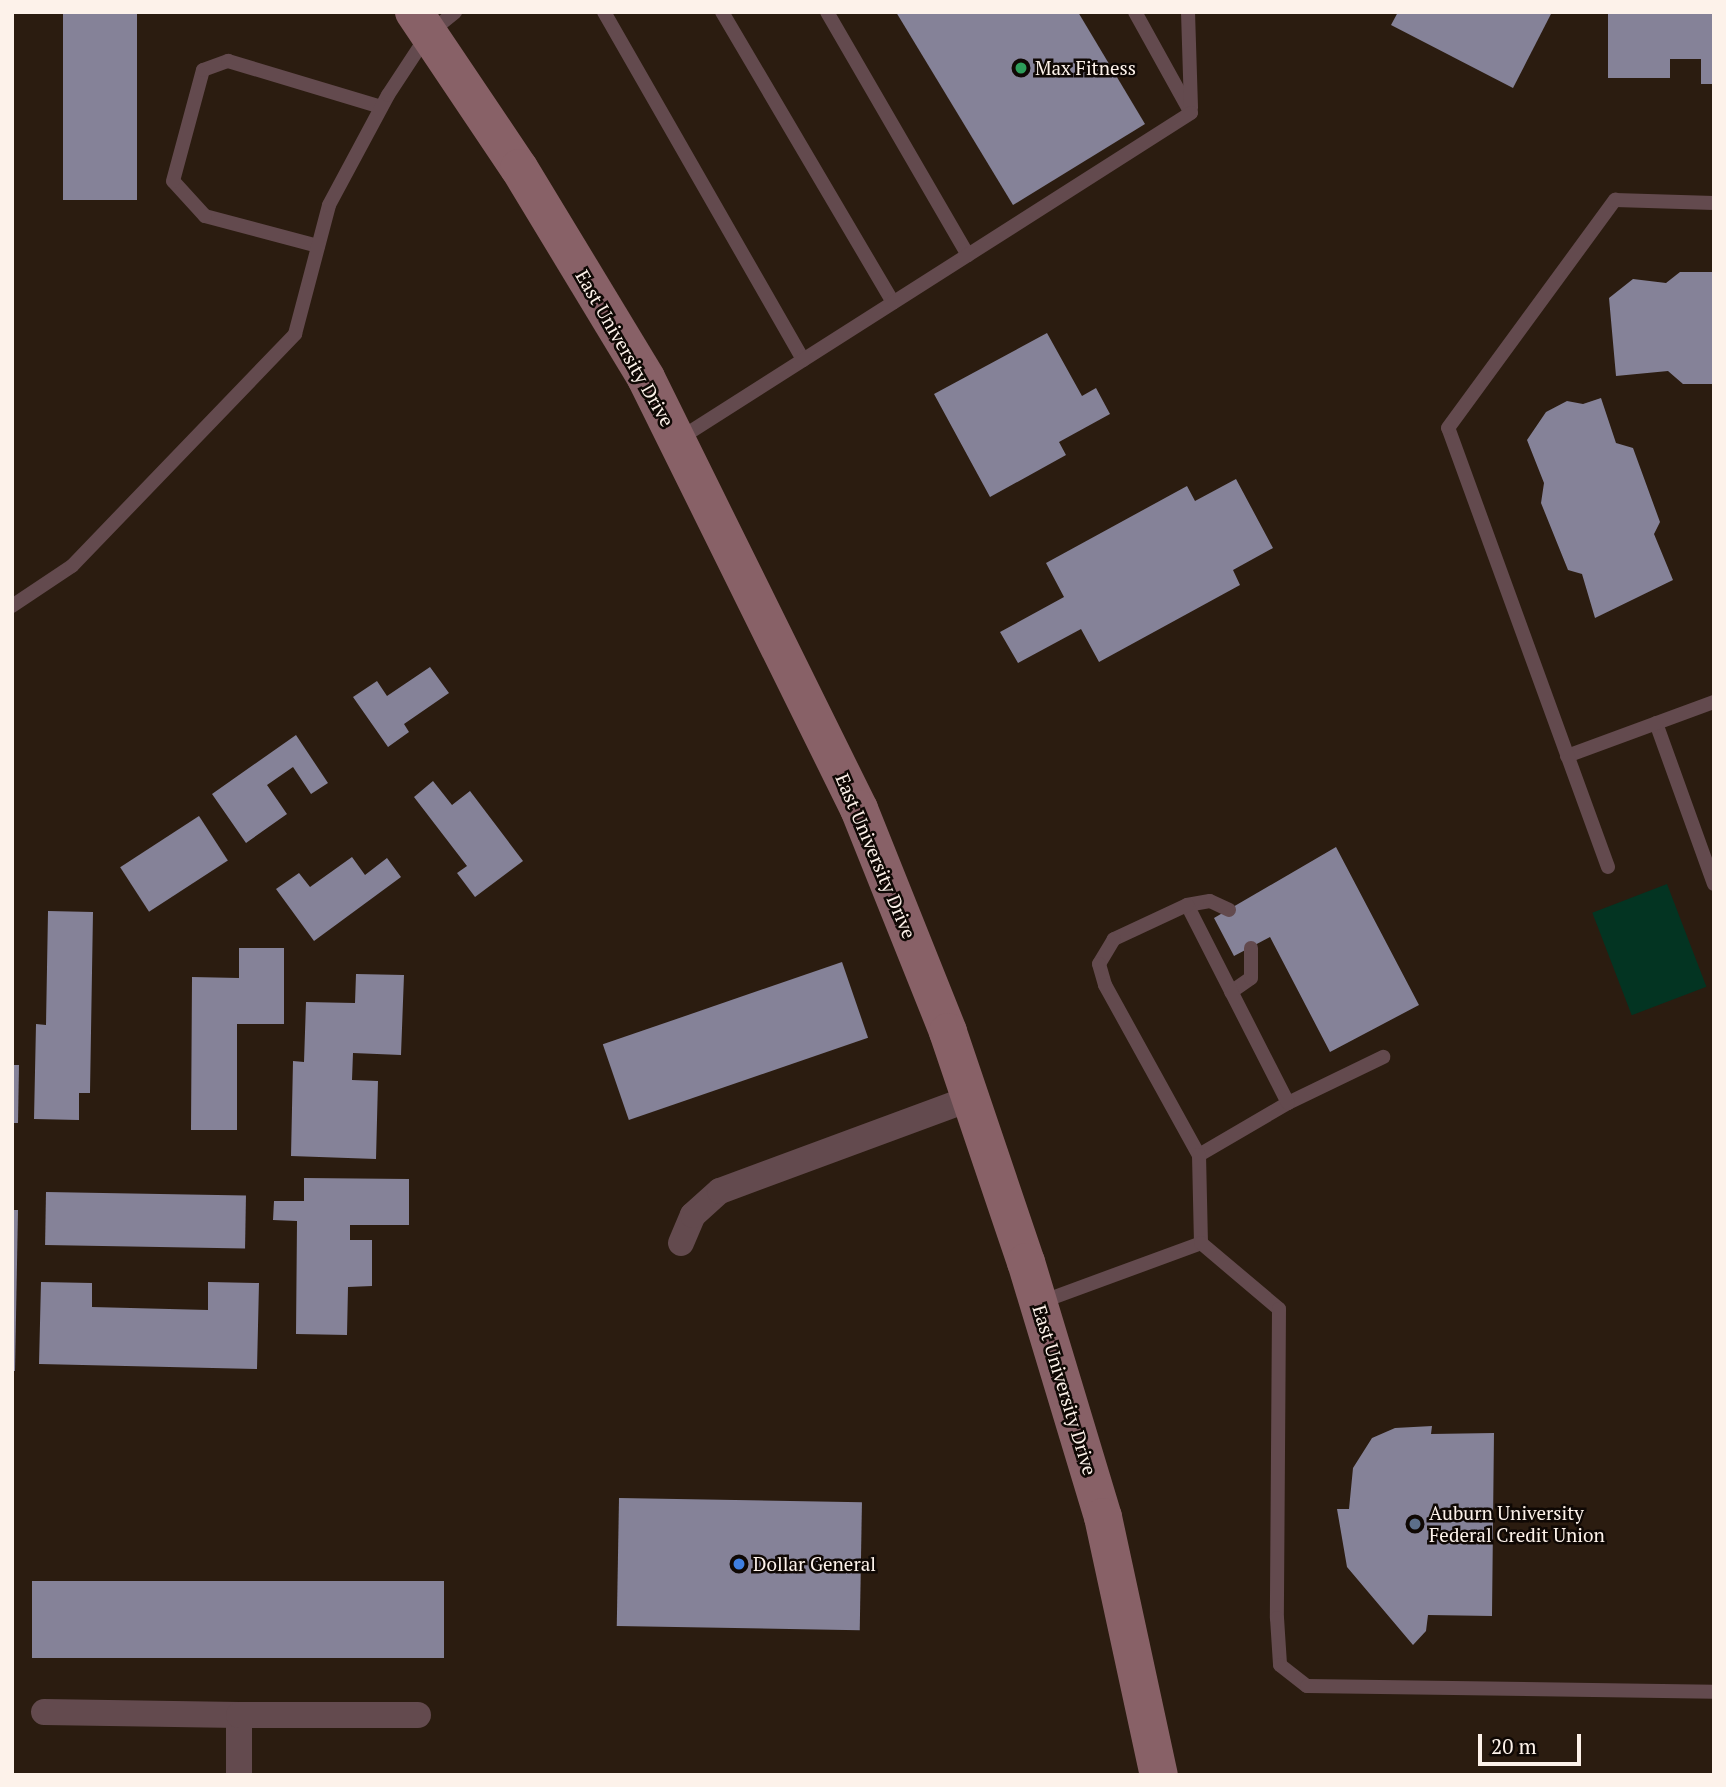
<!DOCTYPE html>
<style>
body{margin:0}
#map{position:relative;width:1726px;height:1787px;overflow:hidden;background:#2b1c10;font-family:"PT Serif",serif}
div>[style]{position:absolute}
.green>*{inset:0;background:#033422;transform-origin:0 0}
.building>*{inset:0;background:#858298;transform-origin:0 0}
.lane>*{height:14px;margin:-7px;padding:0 7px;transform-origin:7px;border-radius:7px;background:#634a4e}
.street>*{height:26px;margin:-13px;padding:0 13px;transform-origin:13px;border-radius:13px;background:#634a4e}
.secondary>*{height:38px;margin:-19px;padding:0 19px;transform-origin:19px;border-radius:19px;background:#886167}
.dots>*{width:19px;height:19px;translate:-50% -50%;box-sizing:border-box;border:4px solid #0f0804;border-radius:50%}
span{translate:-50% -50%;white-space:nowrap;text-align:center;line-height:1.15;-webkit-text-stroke:5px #0f0804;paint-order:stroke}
.poi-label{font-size:19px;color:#fdf2ea}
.left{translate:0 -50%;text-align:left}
.street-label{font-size:19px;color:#fdf2ea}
.frame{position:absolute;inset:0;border:14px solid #fdf2ea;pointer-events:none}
.scale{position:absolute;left:1478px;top:1734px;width:103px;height:32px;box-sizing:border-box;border:4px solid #fdf2ea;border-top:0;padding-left:9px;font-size:21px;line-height:24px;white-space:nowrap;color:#fdf2ea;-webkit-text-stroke:5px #0f0804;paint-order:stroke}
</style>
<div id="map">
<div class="green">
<i style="left:1667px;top:884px;width:110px;height:80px;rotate:69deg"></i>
</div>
<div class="building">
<i style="left:63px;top:12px;width:74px;height:188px"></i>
<i style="clip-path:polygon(896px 12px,1078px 12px,1145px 124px,1013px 205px)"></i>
<i style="clip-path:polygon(1398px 12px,1552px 12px,1513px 88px,1391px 25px)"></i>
<i style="clip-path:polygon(1608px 12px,1714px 12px,1714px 84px,1701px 84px,1701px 59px,1670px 59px,1670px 78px,1608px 78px)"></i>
<i style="clip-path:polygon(1680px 272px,1714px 272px,1714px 384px,1683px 384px,1668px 371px,1616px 376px,1609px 298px,1633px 279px,1666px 283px)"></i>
<i style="clip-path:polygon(1047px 333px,1082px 396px,1096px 388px,1110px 414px,1059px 442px,1066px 455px,990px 497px,934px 394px)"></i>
<i style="clip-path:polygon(1601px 398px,1616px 443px,1633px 448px,1660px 522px,1654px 534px,1673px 580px,1595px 618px,1582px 574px,1568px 570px,1541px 503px,1544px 483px,1527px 440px,1546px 412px,1567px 401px,1583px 404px)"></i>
<i style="clip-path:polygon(1236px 479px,1273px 548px,1233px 570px,1240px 585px,1099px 662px,1081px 629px,1018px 663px,1000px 632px,1064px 597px,1046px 563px,1187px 486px,1195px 501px)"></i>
<i style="clip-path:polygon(430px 667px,449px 693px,404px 724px,409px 732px,388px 747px,353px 697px,377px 681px,387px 696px)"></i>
<i style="clip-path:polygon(296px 735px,328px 783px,311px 794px,293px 767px,267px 785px,287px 814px,246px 843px,212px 794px)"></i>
<i style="clip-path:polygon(433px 781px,452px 805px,470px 791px,523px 861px,475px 897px,457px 873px,467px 866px,414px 797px)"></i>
<i style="left:199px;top:816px;width:53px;height:94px;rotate:57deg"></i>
<i style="clip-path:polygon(1336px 847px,1419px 1005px,1330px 1052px,1270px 937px,1234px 956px,1214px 918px)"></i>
<i style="clip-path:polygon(352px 857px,365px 875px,387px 858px,401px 877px,314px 941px,276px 889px,299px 873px,310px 887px)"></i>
<i style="clip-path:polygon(48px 911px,93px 912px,90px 1093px,79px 1093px,79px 1120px,34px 1119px,36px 1024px,46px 1025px)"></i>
<i style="clip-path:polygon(239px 948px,284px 948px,284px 1024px,237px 1024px,237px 1130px,191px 1130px,192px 977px,239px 978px)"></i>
<i style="left:842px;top:962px;width:80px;height:253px;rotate:71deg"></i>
<i style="clip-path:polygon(356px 974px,404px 975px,401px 1055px,353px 1053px,352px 1080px,378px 1081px,376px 1159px,291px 1156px,293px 1061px,304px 1062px,306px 1002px,355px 1003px)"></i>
<i style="clip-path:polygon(12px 1065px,19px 1065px,18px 1123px,12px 1123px)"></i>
<i style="clip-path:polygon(304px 1178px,409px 1179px,409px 1225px,350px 1225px,350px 1240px,372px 1240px,372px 1286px,348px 1287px,347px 1335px,296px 1334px,297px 1221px,273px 1220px,274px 1201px,304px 1201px)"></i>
<i style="left:46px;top:1192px;width:200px;height:53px;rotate:1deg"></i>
<i style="clip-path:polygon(12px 1210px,18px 1210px,15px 1371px,12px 1371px)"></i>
<i style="clip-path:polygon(41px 1282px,92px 1283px,92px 1307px,208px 1310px,208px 1282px,259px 1283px,257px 1369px,39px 1364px)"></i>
<i style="clip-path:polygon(1432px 1426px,1431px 1434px,1494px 1433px,1492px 1616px,1428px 1615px,1426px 1631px,1413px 1645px,1347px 1567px,1337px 1509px,1349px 1509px,1353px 1468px,1372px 1438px,1395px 1428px)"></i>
<i style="left:619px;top:1498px;width:243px;height:128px;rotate:1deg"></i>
<i style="left:32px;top:1581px;width:412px;height:77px"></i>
</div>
<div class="lane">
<i style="left:604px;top:12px;width:401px;rotate:60.2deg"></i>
<i style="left:722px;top:12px;width:337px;rotate:59.5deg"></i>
<i style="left:827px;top:12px;width:281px;rotate:59.9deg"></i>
<i style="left:1135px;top:12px;width:115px;rotate:61deg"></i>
<i style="left:1188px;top:12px;width:96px;rotate:88.2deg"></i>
<i style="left:318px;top:246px;width:117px;rotate:-165.1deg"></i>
<i style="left:205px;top:216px;width:47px;rotate:-132.4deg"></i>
<i style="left:173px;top:181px;width:115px;rotate:-74.9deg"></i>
<i style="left:203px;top:70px;width:27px;rotate:-20deg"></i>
<i style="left:228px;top:61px;width:160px;rotate:16.7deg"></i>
<i style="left:679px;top:439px;width:607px;rotate:-32.49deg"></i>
<i style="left:12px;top:606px;width:72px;rotate:-33.7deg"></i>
<i style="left:72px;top:566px;width:322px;rotate:-46.1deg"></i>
<i style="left:295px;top:334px;width:133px;rotate:-75.2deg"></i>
<i style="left:329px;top:205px;width:125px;rotate:-61.8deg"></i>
<i style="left:388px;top:95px;width:73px;rotate:-56.7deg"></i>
<i style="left:428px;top:34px;width:35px;rotate:-39deg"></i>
<i style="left:1656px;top:723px;width:171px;rotate:70.2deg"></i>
<i style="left:1567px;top:756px;width:157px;rotate:-20.2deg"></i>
<i style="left:1608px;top:867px;width:467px;rotate:-110deg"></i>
<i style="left:1448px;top:428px;width:283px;rotate:-53.8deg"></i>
<i style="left:1615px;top:200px;width:99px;rotate:1.7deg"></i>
<i style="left:1187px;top:905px;width:23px;rotate:-10deg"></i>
<i style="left:1210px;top:901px;width:21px;rotate:25deg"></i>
<i style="left:1231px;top:992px;width:24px;rotate:-35deg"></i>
<i style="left:1251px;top:978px;width:30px;rotate:-90deg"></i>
<i style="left:1288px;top:1103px;width:106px;rotate:-25.8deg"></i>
<i style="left:1199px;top:1155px;width:103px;rotate:-30.3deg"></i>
<i style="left:1288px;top:1103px;width:222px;rotate:-117deg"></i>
<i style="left:1187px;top:905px;width:81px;rotate:155deg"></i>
<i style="left:1114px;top:939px;width:29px;rotate:121deg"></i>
<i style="left:1099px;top:964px;width:22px;rotate:74deg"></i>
<i style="left:1105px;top:985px;width:194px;rotate:61.1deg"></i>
<i style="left:1199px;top:1155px;width:88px;rotate:88.7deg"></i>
<i style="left:1041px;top:1302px;width:171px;rotate:-20.2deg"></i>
<i style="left:1201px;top:1243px;width:102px;rotate:40.2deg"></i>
<i style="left:1279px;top:1309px;width:309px;rotate:90.4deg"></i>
<i style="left:1277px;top:1618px;width:47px;rotate:86.3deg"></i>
<i style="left:1280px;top:1665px;width:34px;rotate:38deg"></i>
<i style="left:1307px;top:1686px;width:407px;rotate:0.8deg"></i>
</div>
<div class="street">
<i style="left:681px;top:1243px;width:30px;rotate:-67deg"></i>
<i style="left:693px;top:1215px;width:36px;rotate:-42deg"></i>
<i style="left:720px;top:1191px;width:268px;rotate:-20.3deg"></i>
<i style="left:44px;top:1712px;width:195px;rotate:0.9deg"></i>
<i style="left:239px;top:1715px;width:60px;rotate:90deg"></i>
<i style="left:239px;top:1715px;width:179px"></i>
</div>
<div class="secondary">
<i style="left:414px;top:12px;width:188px;rotate:56.1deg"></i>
<i style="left:519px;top:168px;width:245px;rotate:58.8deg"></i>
<i style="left:646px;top:378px;width:481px;rotate:63.7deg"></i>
<i style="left:859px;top:809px;width:240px;rotate:68.2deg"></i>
<i style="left:948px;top:1032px;width:243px;rotate:71.3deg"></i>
<i style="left:1026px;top:1262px;width:266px;rotate:73.2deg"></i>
<i style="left:1103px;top:1517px;width:264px;rotate:77.8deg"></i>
</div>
<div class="dots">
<i style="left:1021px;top:68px;background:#2e9e5b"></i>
<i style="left:1415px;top:1524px;background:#5c6f8a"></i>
<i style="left:739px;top:1564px;background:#3f7fe0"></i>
</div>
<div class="poi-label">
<span class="left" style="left:1035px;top:68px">Max Fitness</span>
<span class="left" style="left:1429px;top:1524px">Auburn University<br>Federal Credit Union</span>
<span class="left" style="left:753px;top:1564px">Dollar General</span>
</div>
<div class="street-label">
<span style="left:625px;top:348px;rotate:60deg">East University Drive</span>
<span style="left:876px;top:856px;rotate:67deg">East University Drive</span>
<span style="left:1065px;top:1390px;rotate:73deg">East University Drive</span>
</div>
<div class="frame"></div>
<div class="scale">20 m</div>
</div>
